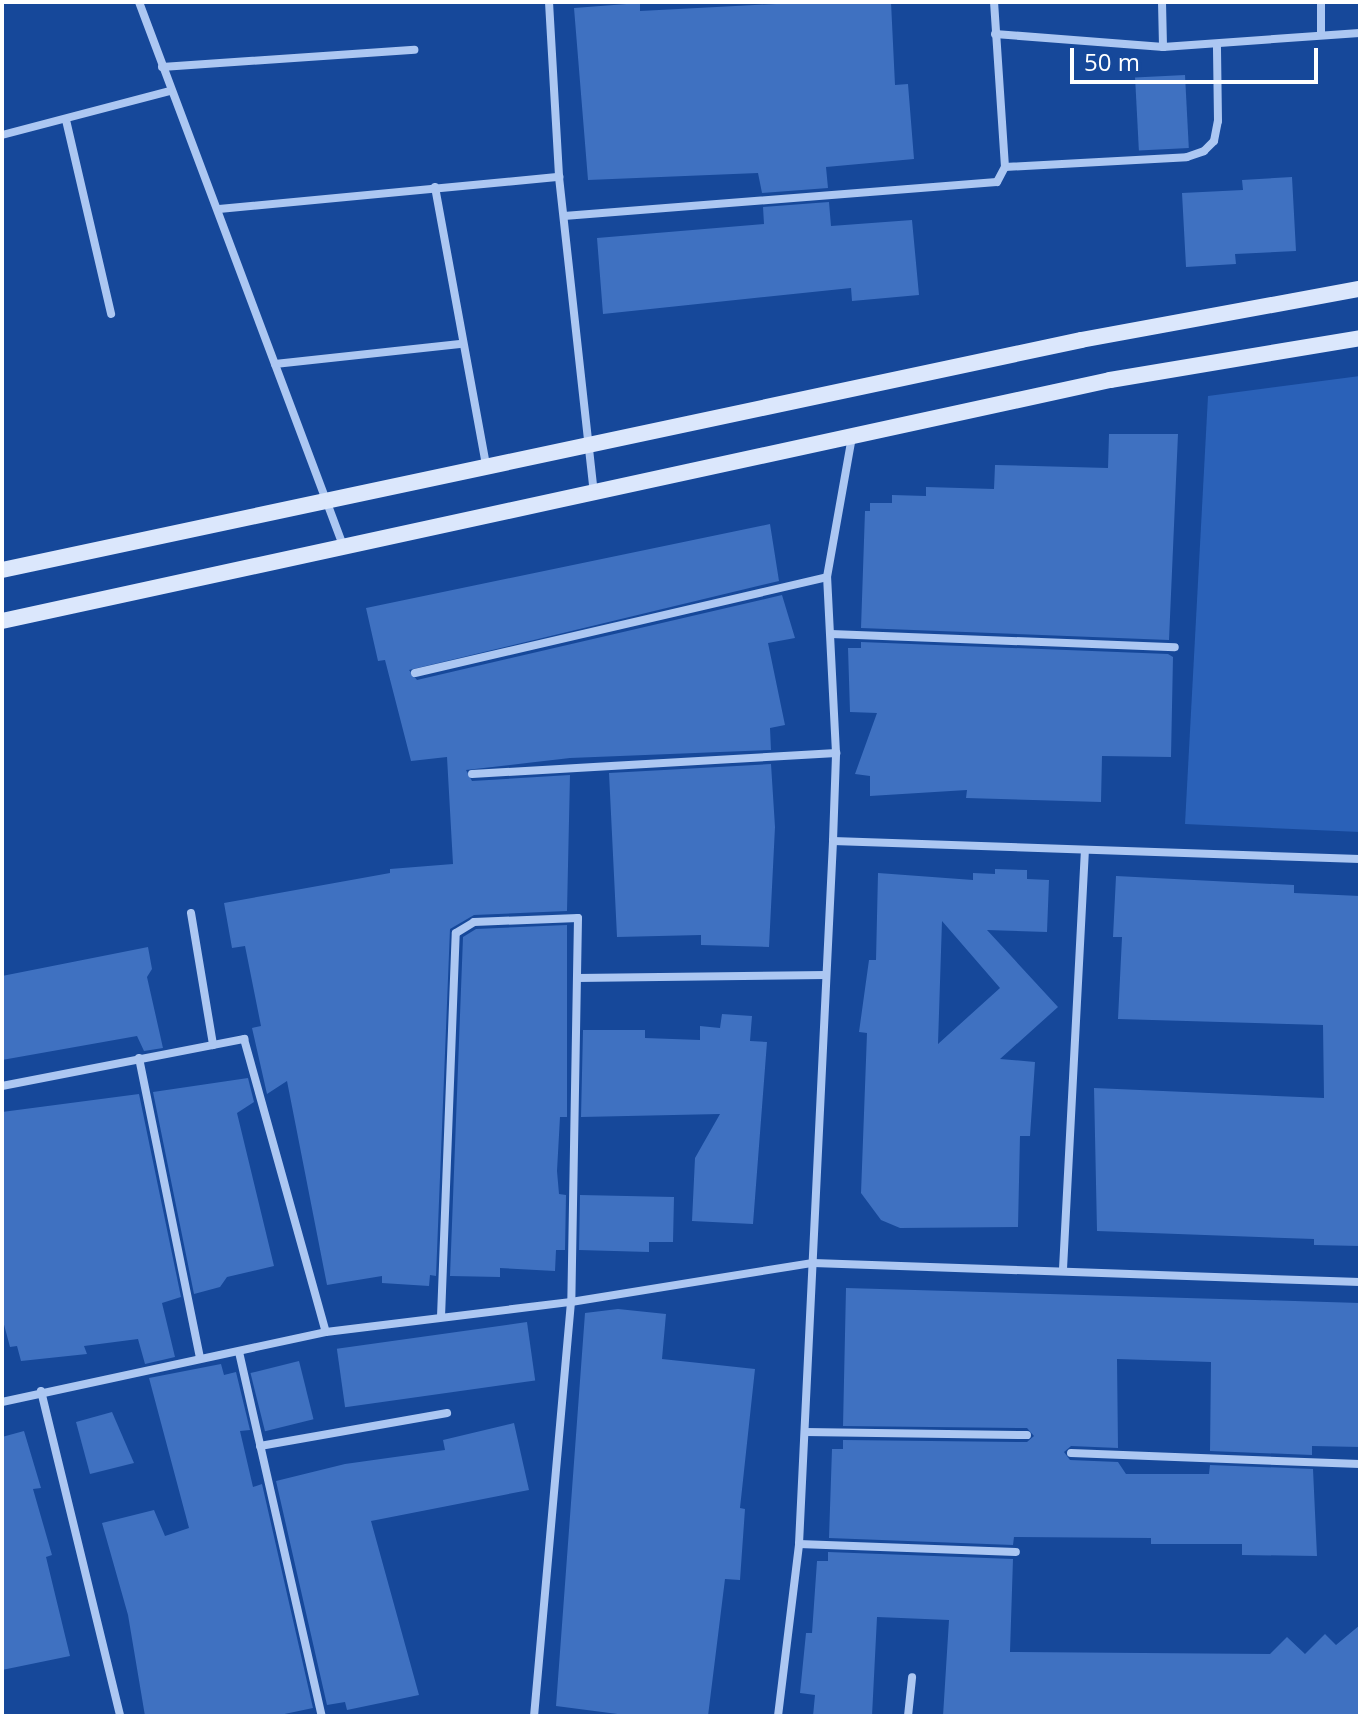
<!DOCTYPE html>
<style>
body{margin:0}
#map{position:relative;width:1362px;height:1718px;overflow:hidden;background:#16489a;font-family:"Open Sans",sans-serif}
div>[style]{position:absolute}
.green>*{inset:0;background:#2a61b8}
.building>*{inset:0;background:#3f71c1;transform-origin:0 0}
.street>*{height:8px;margin:-4px;padding:0 4px;transform-origin:4px;border-radius:4px;background:#acc7f2}
.secondary>*{height:16px;margin:-8px;padding:0 8px;transform-origin:8px;border-radius:8px;background:#dbe7fc}
span{translate:-50% -50%;white-space:nowrap;text-align:center;line-height:1.15;-webkit-text-stroke:6px #16489a;paint-order:stroke}
.frame{position:absolute;inset:0;border:4px solid #fff;pointer-events:none}
.scale{position:absolute;left:1070px;top:48px;width:248px;height:36px;box-sizing:border-box;border:4px solid #fff;border-top:0;padding-left:10px;font-size:24px;line-height:28px;white-space:nowrap;color:#fff;-webkit-text-stroke:6px #16489a;paint-order:stroke}
</style>
<div id="map">
<div class="green">
<i style="clip-path:polygon(1360px 376px,1360px 832px,1185px 824px,1208px 396px)"></i>
</div>
<div class="building">
<i style="clip-path:polygon(815px 2px,891px 2px,895px 85px,908px 84px,914px 159px,826px 167px,828px 188px,762px 193px,758px 173px,588px 180px,574px 8px,640px 3px,640px 11px)"></i>
<i style="left:1185px;top:75px;width:73px;height:50px;rotate:87deg"></i>
<i style="clip-path:polygon(1292px 177px,1296px 251px,1235px 254px,1236px 264px,1186px 267px,1182px 193px,1243px 190px,1242px 180px)"></i>
<i style="clip-path:polygon(829px 202px,831px 226px,912px 220px,919px 295px,852px 301px,851px 288px,603px 314px,597px 238px,764px 224px,763px 207px)"></i>
<i style="clip-path:polygon(1109px 434px,1178px 434px,1169px 640px,861px 628px,865px 511px,870px 511px,870px 503px,892px 503px,892px 495px,926px 496px,926px 487px,994px 489px,995px 465px,1108px 468px)"></i>
<i style="clip-path:polygon(770px 524px,779px 581px,409px 670px,417px 680px,782px 595px,795px 638px,768px 643px,785px 725px,770px 728px,771px 750px,570px 758px,466px 770px,472px 781px,570px 775px,567px 911px,474px 915px,450px 929px,436px 1276px,430px 1275px,429px 1286px,382px 1283px,382px 1276px,327px 1285px,287px 1081px,267px 1094px,252px 1028px,261px 1026px,245px 946px,232px 948px,224px 903px,390px 873px,390px 869px,453px 864px,447px 757px,411px 761px,385px 660px,378px 661px,366px 608px)"></i>
<i style="clip-path:polygon(861px 642px,1168px 654px,1173px 657px,1171px 757px,1102px 756px,1101px 802px,966px 798px,967px 790px,870px 796px,870px 776px,855px 774px,877px 713px,850px 712px,848px 648px,861px 648px)"></i>
<i style="clip-path:polygon(771px 764px,775px 827px,769px 947px,701px 945px,701px 935px,617px 937px,609px 773px)"></i>
<i style="clip-path:polygon(evenodd,995px 869px,1027px 870px,1027px 879px,1049px 880px,1047px 932px,987px 930px,1058px 1007px,1000px 1059px,1035px 1062px,1030px 1136px,1020px 1136px,1018px 1227px,900px 1228px,881px 1220px,861px 1193px,867px 1033px,859px 1032px,869px 960px,876px 960px,878px 873px,973px 880px,973px 873px,995px 874px,995px 869px,942px 921px,1000px 988px,938px 1044px,942px 921px)"></i>
<i style="clip-path:polygon(1116px 876px,1294px 885px,1294px 893px,1360px 896px,1360px 1246px,1314px 1245px,1314px 1239px,1097px 1231px,1094px 1088px,1324px 1098px,1323px 1025px,1118px 1019px,1122px 937px,1113px 937px)"></i>
<i style="clip-path:polygon(567px 925px,567px 1117px,560px 1117px,557px 1171px,559px 1194px,566px 1195px,565px 1250px,556px 1250px,555px 1271px,500px 1268px,500px 1277px,450px 1276px,463px 937px,476px 929px)"></i>
<i style="clip-path:polygon(148px 947px,152px 969px,147px 977px,163px 1048px,144px 1051px,137px 1036px,2px 1060px,2px 976px)"></i>
<i style="clip-path:polygon(722px 1014px,752px 1016px,750px 1041px,767px 1042px,753px 1224px,692px 1221px,695px 1158px,720px 1114px,581px 1117px,583px 1030px,645px 1030px,645px 1038px,700px 1040px,700px 1026px,720px 1028px)"></i>
<i style="clip-path:polygon(248px 1078px,254px 1102px,237px 1113px,274px 1266px,227px 1277px,220px 1287px,194px 1294px,153px 1092px)"></i>
<i style="clip-path:polygon(139px 1094px,181px 1297px,162px 1303px,175px 1357px,145px 1364px,138px 1339px,84px 1346px,87px 1354px,21px 1361px,17px 1346px,10px 1347px,2px 1317px,2px 1112px)"></i>
<i style="clip-path:polygon(580px 1195px,674px 1197px,673px 1242px,649px 1242px,649px 1252px,579px 1250px)"></i>
<i style="clip-path:polygon(846px 1288px,1360px 1303px,1360px 1447px,1312px 1446px,1312px 1455px,1210px 1451px,1211px 1362px,1117px 1359px,1118px 1448px,1071px 1446px,1064px 1452px,1070px 1460px,1118px 1462px,1126px 1474px,1209px 1474px,1210px 1465px,1313px 1469px,1317px 1556px,1242px 1555px,1242px 1544px,1151px 1544px,1151px 1538px,1014px 1537px,1013px 1545px,829px 1538px,832px 1449px,843px 1449px,843px 1440px,1027px 1442px,1034px 1436px,1027px 1428px,843px 1426px)"></i>
<i style="clip-path:polygon(618px 1309px,666px 1314px,662px 1359px,755px 1369px,740px 1508px,745px 1509px,740px 1580px,725px 1579px,708px 1716px,633px 1716px,556px 1706px,585px 1313px)"></i>
<i style="left:527px;top:1322px;width:59px;height:192px;rotate:82deg"></i>
<i style="left:299px;top:1361px;width:60px;height:50px;rotate:76deg"></i>
<i style="clip-path:polygon(221px 1364px,224px 1375px,236px 1372px,250px 1430px,240px 1431px,253px 1487px,262px 1484px,313px 1708px,275px 1716px,145px 1716px,128px 1615px,102px 1523px,154px 1510px,165px 1536px,189px 1528px,149px 1378px)"></i>
<i style="clip-path:polygon(112px 1412px,134px 1463px,90px 1474px,76px 1422px)"></i>
<i style="clip-path:polygon(514px 1423px,529px 1490px,371px 1521px,419px 1695px,347px 1710px,345px 1702px,327px 1705px,276px 1481px,345px 1464px,445px 1450px,443px 1440px)"></i>
<i style="clip-path:polygon(24px 1431px,41px 1488px,33px 1489px,52px 1555px,46px 1557px,70px 1656px,2px 1670px,2px 1437px)"></i>
<i style="clip-path:polygon(828px 1552px,1013px 1559px,1010px 1652px,1270px 1654px,1287px 1637px,1305px 1654px,1325px 1634px,1336px 1645px,1360px 1625px,1360px 1716px,943px 1716px,949px 1620px,877px 1617px,872px 1716px,813px 1716px,815px 1695px,800px 1693px,806px 1633px,812px 1633px,817px 1561px,828px 1561px)"></i>
</div>
<div class="street">
<i style="left:139px;top:2px;width:583px;rotate:69.42deg"></i>
<i style="left:549px;top:2px;width:175px;rotate:86.7deg"></i>
<i style="left:559px;top:177px;width:319px;rotate:83.7deg"></i>
<i style="left:1162px;top:2px;width:45px;rotate:88.7deg"></i>
<i style="left:1321px;top:33px;width:31px;rotate:-90deg"></i>
<i style="left:995px;top:34px;width:169px;rotate:4.4deg"></i>
<i style="left:1163px;top:47px;width:197px;rotate:-4.1deg"></i>
<i style="left:162px;top:67px;width:253px;rotate:-3.9deg"></i>
<i style="left:66px;top:120px;width:199px;rotate:76.9deg"></i>
<i style="left:2px;top:135px;width:174px;rotate:-14.7deg"></i>
<i style="left:1005px;top:167px;width:182px;rotate:-3.1deg"></i>
<i style="left:1187px;top:157px;width:18px;rotate:-19deg"></i>
<i style="left:1204px;top:151px;width:14px;rotate:-45deg"></i>
<i style="left:1214px;top:141px;width:20px;rotate:-79deg"></i>
<i style="left:1218px;top:121px;width:75px;rotate:-90.8deg"></i>
<i style="left:435px;top:187px;width:284px;rotate:79.6deg"></i>
<i style="left:219px;top:209px;width:342px;rotate:-5.4deg"></i>
<i style="left:564px;top:216px;width:434px;rotate:-4.5deg"></i>
<i style="left:997px;top:182px;width:17px;rotate:-62deg"></i>
<i style="left:1005px;top:167px;width:165px;rotate:-93.8deg"></i>
<i style="left:275px;top:364px;width:186px;rotate:-6.2deg"></i>
<i style="left:831px;top:634px;width:344px;rotate:2.2deg"></i>
<i style="left:415px;top:673px;width:423px;rotate:-13.1deg"></i>
<i style="left:472px;top:774px;width:365px;rotate:-3.3deg"></i>
<i style="left:833px;top:841px;width:527px;rotate:1.96deg"></i>
<i style="left:191px;top:913px;width:134px;rotate:80.5deg"></i>
<i style="left:577px;top:978px;width:249px;rotate:-0.7deg"></i>
<i style="left:139px;top:1058px;width:306px;rotate:78.5deg"></i>
<i style="left:2px;top:1086px;width:247px;rotate:-11deg"></i>
<i style="left:244px;top:1039px;width:304px;rotate:74.4deg"></i>
<i style="left:1063px;top:1269px;width:418px;rotate:-87deg"></i>
<i style="left:441px;top:1317px;width:384px;rotate:-87.8deg"></i>
<i style="left:456px;top:933px;width:21px;rotate:-31deg"></i>
<i style="left:474px;top:922px;width:104px;rotate:-2.2deg"></i>
<i style="left:578px;top:918px;width:384px;rotate:91deg"></i>
<i style="left:571px;top:1302px;width:416px;rotate:95.1deg"></i>
<i style="left:239px;top:1352px;width:373px;rotate:77.2deg"></i>
<i style="left:41px;top:1391px;width:334px;rotate:76.3deg"></i>
<i style="left:2px;top:1402px;width:331px;rotate:-12.2deg"></i>
<i style="left:326px;top:1332px;width:247px;rotate:-7deg"></i>
<i style="left:571px;top:1302px;width:245px;rotate:-9.2deg"></i>
<i style="left:813px;top:1263px;width:547px;rotate:1.99deg"></i>
<i style="left:805px;top:1432px;width:222px;rotate:0.8deg"></i>
<i style="left:260px;top:1446px;width:190px;rotate:-10deg"></i>
<i style="left:1071px;top:1453px;width:289px;rotate:2.2deg"></i>
<i style="left:799px;top:1544px;width:217px;rotate:2.1deg"></i>
<i style="left:778px;top:1716px;width:173px;rotate:-83deg"></i>
<i style="left:799px;top:1544px;width:704px;rotate:-87.23deg"></i>
<i style="left:833px;top:841px;width:88px;rotate:-88deg"></i>
<i style="left:836px;top:753px;width:176px;rotate:-92.9deg"></i>
<i style="left:827px;top:577px;width:142px;rotate:-79.9deg"></i>
<i style="left:908px;top:1716px;width:39px;rotate:-84deg"></i>
</div>
<div class="secondary">
<i style="left:2px;top:570px;width:1103px;rotate:-12.03deg"></i>
<i style="left:1081px;top:340px;width:284px;rotate:-10.4deg"></i>
<i style="left:2px;top:621px;width:1134px;rotate:-12.27deg"></i>
<i style="left:1110px;top:380px;width:254px;rotate:-9.5deg"></i>
</div>
<div class="frame"></div>
<div class="scale">50 m</div>
</div>
